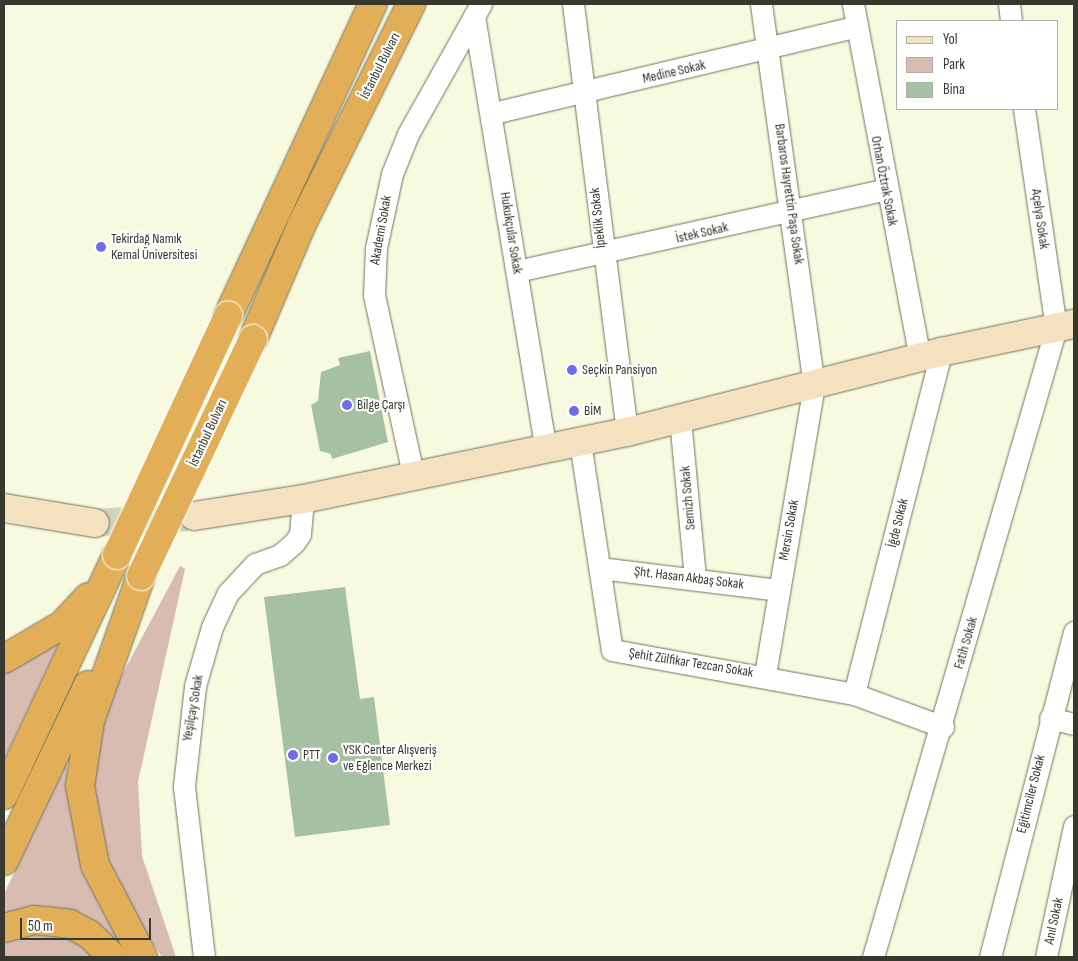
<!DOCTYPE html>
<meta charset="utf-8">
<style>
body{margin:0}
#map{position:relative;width:1078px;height:961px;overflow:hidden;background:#f8fae0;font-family:"Sofia Sans Condensed",sans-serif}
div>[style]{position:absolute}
.green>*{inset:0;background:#d8bcb2}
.building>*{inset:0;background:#a5c0a3}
.secondary-tunnel>*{height:28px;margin-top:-14px;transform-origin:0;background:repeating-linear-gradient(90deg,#d1d3bc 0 28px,transparent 0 42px)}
.roads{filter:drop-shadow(0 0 1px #71725b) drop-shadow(0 0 1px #71725b)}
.minor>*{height:21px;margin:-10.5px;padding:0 10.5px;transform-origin:10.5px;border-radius:10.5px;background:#fff}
.secondary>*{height:28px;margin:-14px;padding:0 14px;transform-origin:14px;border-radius:14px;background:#f4e1c0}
.trunk>*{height:28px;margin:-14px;padding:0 14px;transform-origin:14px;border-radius:14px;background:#e2ae57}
.bridges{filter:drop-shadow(0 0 1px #fff) drop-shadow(0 0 1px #fff)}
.trunk-bridge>*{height:28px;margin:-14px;padding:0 14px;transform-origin:14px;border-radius:14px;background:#e2ae57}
.dots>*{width:14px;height:14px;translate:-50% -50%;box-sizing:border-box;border:2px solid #fff;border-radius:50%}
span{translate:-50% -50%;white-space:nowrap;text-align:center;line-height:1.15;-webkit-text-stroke:4.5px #fff;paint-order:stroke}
.street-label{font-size:14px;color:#37382e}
.poi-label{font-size:14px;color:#37382e}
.left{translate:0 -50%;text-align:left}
.frame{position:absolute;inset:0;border:5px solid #37382e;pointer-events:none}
.legend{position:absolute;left:896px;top:20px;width:162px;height:90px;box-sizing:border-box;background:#fff;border:1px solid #afafab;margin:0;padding:6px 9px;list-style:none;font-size:15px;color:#37382e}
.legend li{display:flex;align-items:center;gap:10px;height:25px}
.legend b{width:25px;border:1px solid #afafab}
.scale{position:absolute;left:20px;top:918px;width:131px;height:22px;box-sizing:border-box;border:2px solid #37382e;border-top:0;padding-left:6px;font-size:15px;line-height:18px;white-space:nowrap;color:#37382e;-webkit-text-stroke:4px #fff;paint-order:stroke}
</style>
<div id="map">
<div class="green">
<i style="clip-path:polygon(180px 566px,185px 569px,138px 782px,142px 856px,176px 957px,162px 957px,121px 897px,102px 849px,93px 791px,103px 723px,115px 688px)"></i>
<i style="clip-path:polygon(59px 642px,56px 650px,4px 760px,4px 670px)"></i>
<i style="clip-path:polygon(67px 761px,68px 790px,124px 942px,116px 947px,4px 917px,4px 894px)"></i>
<i style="clip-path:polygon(35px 927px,70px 934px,99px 957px,4px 957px,4px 943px)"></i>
</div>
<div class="building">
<i style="clip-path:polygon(370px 351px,388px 442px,332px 459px,331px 454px,320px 451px,311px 405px,318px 401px,321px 372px,340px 365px,338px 358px)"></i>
<i style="clip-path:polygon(345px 587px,360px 699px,374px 697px,390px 825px,295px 837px,264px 597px)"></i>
</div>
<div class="secondary-tunnel">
<i style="left:95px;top:523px;width:93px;rotate:-3.7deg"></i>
</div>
<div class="roads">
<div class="minor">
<i style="left:573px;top:4px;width:431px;rotate:82.8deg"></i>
<i style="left:761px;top:4px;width:385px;rotate:82.1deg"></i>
<i style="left:814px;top:385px;width:294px;rotate:99.6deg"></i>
<i style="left:853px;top:4px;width:360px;rotate:79.3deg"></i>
<i style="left:1009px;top:4px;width:17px;rotate:83deg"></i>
<i style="left:474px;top:16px;width:439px;rotate:80.6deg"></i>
<i style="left:493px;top:113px;width:372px;rotate:-13.4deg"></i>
<i style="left:517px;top:271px;width:378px;rotate:-12.5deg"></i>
<i style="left:680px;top:419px;width:159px;rotate:84.6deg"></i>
<i style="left:580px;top:442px;width:210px;rotate:81.3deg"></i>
<i style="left:612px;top:650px;width:246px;rotate:10.3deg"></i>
<i style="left:854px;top:694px;width:95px;rotate:20.3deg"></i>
<i style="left:413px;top:474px;width:183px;rotate:-102.3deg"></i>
<i style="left:374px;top:295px;width:47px;rotate:-87.6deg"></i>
<i style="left:376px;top:248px;width:76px;rotate:-77.8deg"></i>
<i style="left:392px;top:174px;width:43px;rotate:-68.2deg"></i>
<i style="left:408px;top:134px;width:149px;rotate:-60.7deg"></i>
<i style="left:600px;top:568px;width:179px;rotate:7deg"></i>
<i style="left:854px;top:694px;width:353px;rotate:-75.7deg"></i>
<i style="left:1050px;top:718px;width:25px;rotate:14deg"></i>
<i style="left:204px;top:957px;width:172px;rotate:-96.7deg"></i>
<i style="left:184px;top:786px;width:101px;rotate:-83.7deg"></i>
<i style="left:195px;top:686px;width:61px;rotate:-73.9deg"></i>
<i style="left:212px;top:627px;width:38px;rotate:-65deg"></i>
<i style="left:228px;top:593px;width:40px;rotate:-47deg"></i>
<i style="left:255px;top:564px;width:27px;rotate:-20deg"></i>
<i style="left:280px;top:555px;width:18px;rotate:-41deg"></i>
<i style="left:294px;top:543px;width:11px;rotate:-56deg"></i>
<i style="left:300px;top:534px;width:35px;rotate:-85deg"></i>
<i style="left:873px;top:957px;width:655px;rotate:-73.78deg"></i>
<i style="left:1056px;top:328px;width:221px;rotate:-98.3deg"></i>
<i style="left:990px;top:957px;width:336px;rotate:-75.5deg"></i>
<i style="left:1046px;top:957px;width:134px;rotate:-77.9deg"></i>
</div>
<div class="secondary">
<i style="left:4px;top:508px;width:92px;rotate:9.4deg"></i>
<i style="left:194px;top:516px;width:110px;rotate:-8.9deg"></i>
<i style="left:303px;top:499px;width:331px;rotate:-11.7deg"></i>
<i style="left:627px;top:432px;width:324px;rotate:-14.3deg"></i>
<i style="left:941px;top:352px;width:136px;rotate:-11.9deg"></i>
</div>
<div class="trunk">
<i style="left:228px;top:316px;width:344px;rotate:-65.1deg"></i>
<i style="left:253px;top:339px;width:125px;rotate:-66.9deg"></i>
<i style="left:302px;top:224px;width:246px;rotate:-63.6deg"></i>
<i style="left:141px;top:576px;width:154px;rotate:109.4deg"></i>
<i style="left:90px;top:721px;width:66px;rotate:98.7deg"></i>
<i style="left:80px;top:786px;width:80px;rotate:79.2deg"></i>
<i style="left:95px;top:865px;width:104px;rotate:62.4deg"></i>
<i style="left:4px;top:659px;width:67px;rotate:-30.4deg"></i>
<i style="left:62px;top:625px;width:38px;rotate:-47deg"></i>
<i style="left:4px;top:795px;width:265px;rotate:-64.8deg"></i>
<i style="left:4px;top:861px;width:195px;rotate:-64.5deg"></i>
<i style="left:4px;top:928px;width:31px;rotate:-15deg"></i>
<i style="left:34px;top:920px;width:36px;rotate:6deg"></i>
<i style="left:70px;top:924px;width:21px;rotate:28deg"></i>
<i style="left:89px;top:934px;width:33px;rotate:44deg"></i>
</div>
</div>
<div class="bridges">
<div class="trunk-bridge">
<i style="left:117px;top:555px;width:264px;rotate:-65.1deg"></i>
<i style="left:141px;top:576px;width:262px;rotate:-64.7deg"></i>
</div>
</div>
<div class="dots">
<i style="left:101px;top:247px;background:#6e6ce7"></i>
<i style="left:572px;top:370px;background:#6e6ce7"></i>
<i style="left:347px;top:405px;background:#6e6ce7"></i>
<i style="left:574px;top:411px;background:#6e6ce7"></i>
<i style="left:293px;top:755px;background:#6e6ce7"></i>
<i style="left:333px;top:758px;background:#6e6ce7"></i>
</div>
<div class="street-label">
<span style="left:380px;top:66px;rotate:-63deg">İstanbul Bulvarı</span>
<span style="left:674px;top:72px;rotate:-13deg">Medine Sokak</span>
<span style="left:884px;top:181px;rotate:79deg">Orhan Öztrak Sokak</span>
<span style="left:789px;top:194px;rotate:82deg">Barbaros Hayrettin Paşa Sokak</span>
<span style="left:598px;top:218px;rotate:-96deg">İpeklik Sokak</span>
<span style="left:1040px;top:219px;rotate:82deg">Açelya Sokak</span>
<span style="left:381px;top:230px;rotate:-80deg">Akademi Sokak</span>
<span style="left:511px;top:233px;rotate:81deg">Hukukçular Sokak</span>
<span style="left:702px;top:233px;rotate:-13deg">İstek Sokak</span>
<span style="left:208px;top:433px;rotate:-65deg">İstanbul Bulvarı</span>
<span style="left:688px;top:498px;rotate:-95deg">Semizh Sokak</span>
<span style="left:898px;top:523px;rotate:-76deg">İğde Sokak</span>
<span style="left:789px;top:530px;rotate:-80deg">Mersin Sokak</span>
<span style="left:689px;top:578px;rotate:7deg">Şht. Hasan Akbaş Sokak</span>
<span style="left:966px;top:643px;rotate:-74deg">Fatih Sokak</span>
<span style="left:691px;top:663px;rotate:9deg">Şehit Zülfikar Tezcan Sokak</span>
<span style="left:193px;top:708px;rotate:-80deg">Yeşilçay Sokak</span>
<span style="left:1031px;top:794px;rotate:-76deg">Eğitimciler Sokak</span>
<span style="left:1054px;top:921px;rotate:-78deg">Anıl Sokak</span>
</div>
<div class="poi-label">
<span class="left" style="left:111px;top:247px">Tekirdağ Namık<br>Kemal Üniversitesi</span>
<span class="left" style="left:582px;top:370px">Seçkin Pansiyon</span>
<span class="left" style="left:357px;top:405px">Bilge Çarşı</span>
<span class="left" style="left:584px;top:411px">BİM</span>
<span class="left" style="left:343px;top:758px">YSK Center Alışveriş<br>ve Eğlence Merkezi</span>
<span class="left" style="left:303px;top:755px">PTT</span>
</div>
<div class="frame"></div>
<ul class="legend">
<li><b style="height:6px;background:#f4e1c0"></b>Yol</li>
<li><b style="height:14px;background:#d8bcb2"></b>Park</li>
<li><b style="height:14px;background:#a5c0a3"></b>Bina</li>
</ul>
<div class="scale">50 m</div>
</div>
